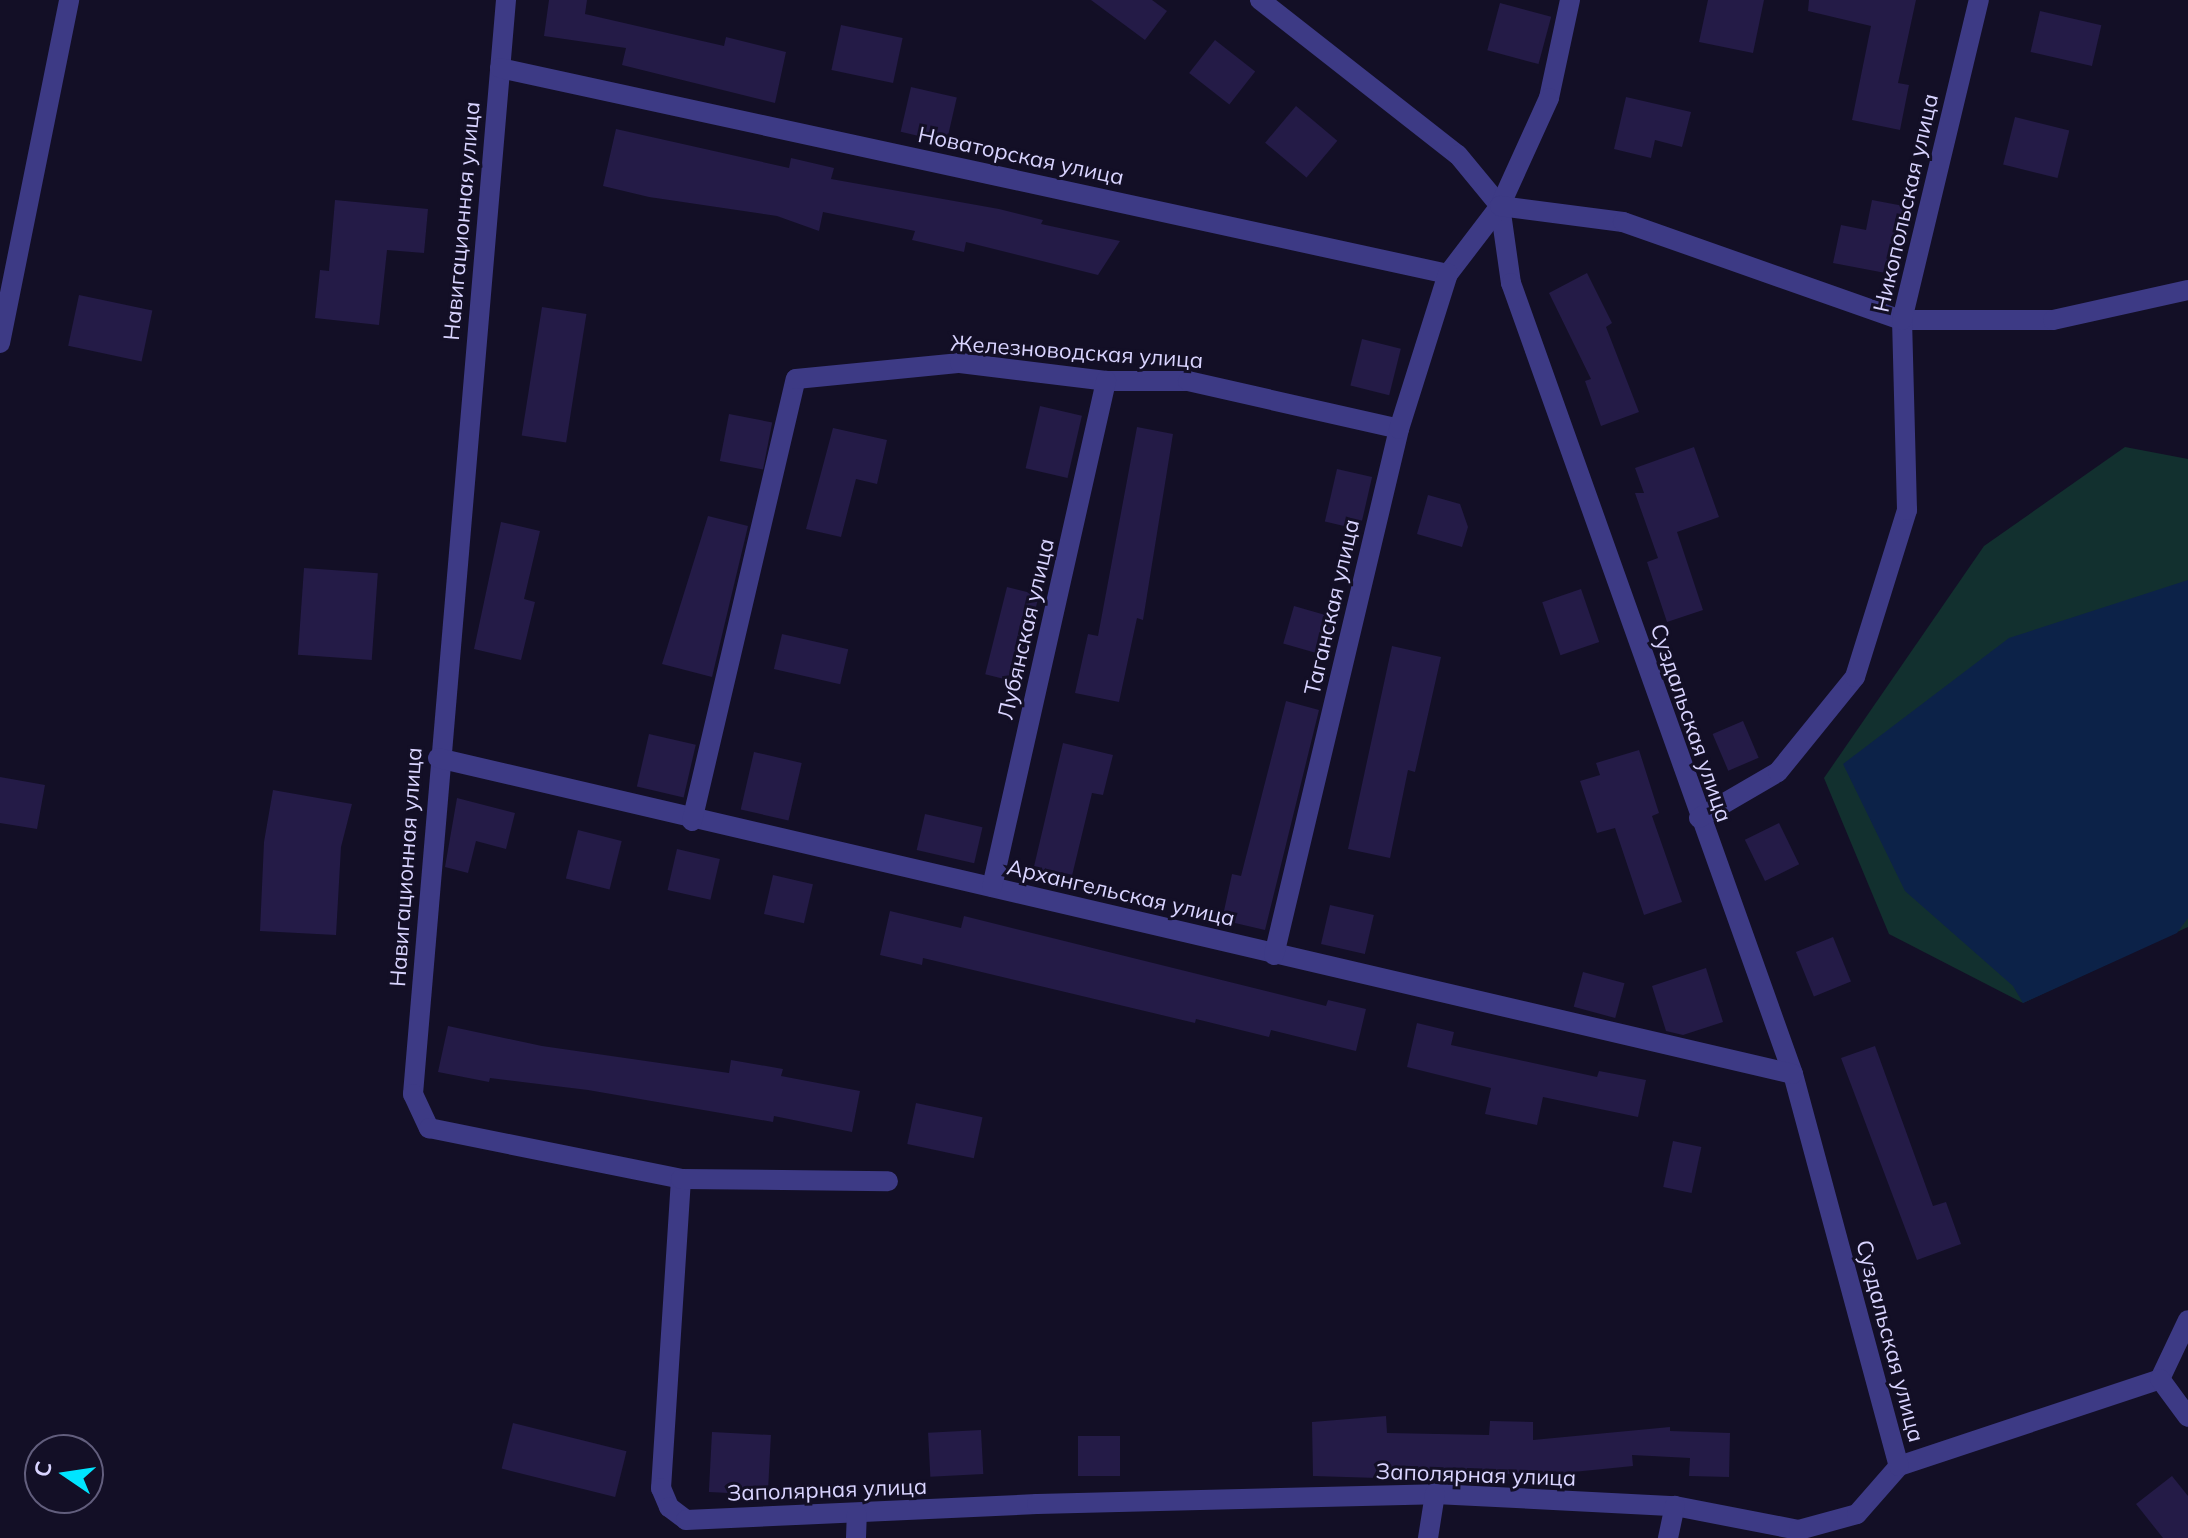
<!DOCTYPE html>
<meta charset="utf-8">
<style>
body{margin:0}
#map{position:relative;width:2188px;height:1538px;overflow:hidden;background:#130f26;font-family:Mulish,sans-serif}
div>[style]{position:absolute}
.green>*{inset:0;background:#12302f}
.water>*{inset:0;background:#0c2248}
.building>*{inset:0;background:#241b47;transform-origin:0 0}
.street>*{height:20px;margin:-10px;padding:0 10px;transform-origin:10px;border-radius:10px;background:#3d3a85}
span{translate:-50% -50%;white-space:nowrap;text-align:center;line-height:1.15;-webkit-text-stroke:6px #130f26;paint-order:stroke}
.street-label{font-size:22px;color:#d9d4ff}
.north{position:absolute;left:24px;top:1434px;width:80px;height:80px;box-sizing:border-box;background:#130f26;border:2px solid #625e7d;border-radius:50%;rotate:283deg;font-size:22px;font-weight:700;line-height:32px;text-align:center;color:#d9d4ff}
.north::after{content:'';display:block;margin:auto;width:28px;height:36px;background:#00e5ff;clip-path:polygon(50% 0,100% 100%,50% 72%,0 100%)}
</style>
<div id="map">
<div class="green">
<i style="clip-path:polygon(2125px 447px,2188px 459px,2188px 927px,2023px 1003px,1889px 934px,1824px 778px,1984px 546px)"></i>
</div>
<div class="water">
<i style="clip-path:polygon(2188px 580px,2188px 918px,2177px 933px,2023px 1003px,2013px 986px,1905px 891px,1843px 764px,2009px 638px)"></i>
</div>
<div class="building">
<i style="clip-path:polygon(549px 0,587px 0,585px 14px,724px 46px,726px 37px,786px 52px,775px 103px,622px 65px,626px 48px,544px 36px)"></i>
<i style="clip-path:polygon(1091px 0,1152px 0,1167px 11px,1145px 40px)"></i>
<i style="clip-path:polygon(1708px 0,1764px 0,1753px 53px,1699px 42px)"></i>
<i style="clip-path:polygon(1809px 0,1916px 0,1898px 83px,1909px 85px,1900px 130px,1852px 120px,1871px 26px,1808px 11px)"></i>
<i style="left:1500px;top:3px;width:53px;height:49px;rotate:15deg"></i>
<i style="left:2040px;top:11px;width:63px;height:42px;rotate:13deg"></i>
<i style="left:841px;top:25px;width:63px;height:46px;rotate:12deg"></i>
<i style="left:1215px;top:40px;width:51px;height:42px;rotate:38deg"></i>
<i style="left:911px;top:87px;width:47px;height:46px;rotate:13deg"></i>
<i style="clip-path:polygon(1626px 97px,1691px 112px,1682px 147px,1655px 140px,1651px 158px,1614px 149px)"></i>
<i style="left:1296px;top:106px;width:54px;height:48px;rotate:40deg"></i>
<i style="left:2015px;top:117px;width:56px;height:49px;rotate:14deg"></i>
<i style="clip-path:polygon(616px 129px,789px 168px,791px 158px,834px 168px,831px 179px,999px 209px,1043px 220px,1041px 224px,1120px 241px,1098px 275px,966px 242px,964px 252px,912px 240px,915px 231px,823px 212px,819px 231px,777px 216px,649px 197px,603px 186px)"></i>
<i style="clip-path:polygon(335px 200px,428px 209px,424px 253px,387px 250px,379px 325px,315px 318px,320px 270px,329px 271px)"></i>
<i style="clip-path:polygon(1872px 200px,1909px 207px,1896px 275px,1833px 263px,1841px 225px,1866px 230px)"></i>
<i style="clip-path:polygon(1587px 273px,1612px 323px,1606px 327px,1639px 412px,1601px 426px,1585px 381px,1591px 379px,1549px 293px)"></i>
<i style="left:79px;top:295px;width:75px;height:52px;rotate:12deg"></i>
<i style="left:542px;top:307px;width:45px;height:130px;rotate:9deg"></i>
<i style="left:1362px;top:339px;width:40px;height:48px;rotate:14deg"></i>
<i style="left:1040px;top:406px;width:43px;height:64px;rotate:13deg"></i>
<i style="left:729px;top:414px;width:44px;height:48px;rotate:11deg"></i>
<i style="clip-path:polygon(1137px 427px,1173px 434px,1143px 620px,1137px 618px,1119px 702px,1075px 693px,1088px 634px,1098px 636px)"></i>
<i style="clip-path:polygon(833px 428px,887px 440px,877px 484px,856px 479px,841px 537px,806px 529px)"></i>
<i style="clip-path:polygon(1694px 447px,1719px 517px,1677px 532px,1703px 610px,1667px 622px,1647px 562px,1658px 558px,1635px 493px,1644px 493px,1635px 468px)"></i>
<i style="left:1337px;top:469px;width:36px;height:54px;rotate:13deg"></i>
<i style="clip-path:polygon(1428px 495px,1460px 504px,1468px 527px,1462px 547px,1417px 534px)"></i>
<i style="clip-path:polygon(708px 516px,748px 526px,712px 677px,662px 664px)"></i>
<i style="clip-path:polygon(501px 522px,540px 531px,524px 599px,535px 602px,521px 660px,474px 649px)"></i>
<i style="left:304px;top:568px;width:74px;height:87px;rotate:4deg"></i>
<i style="left:1007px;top:587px;width:33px;height:90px;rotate:14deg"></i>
<i style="left:1581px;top:589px;width:56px;height:41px;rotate:71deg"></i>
<i style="left:1294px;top:606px;width:47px;height:39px;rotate:16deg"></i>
<i style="left:782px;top:634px;width:68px;height:36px;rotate:13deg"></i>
<i style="clip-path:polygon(1392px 646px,1441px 657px,1415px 772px,1408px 770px,1390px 858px,1348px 849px)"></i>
<i style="clip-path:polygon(1286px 701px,1319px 710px,1265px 930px,1222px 920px,1232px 874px,1241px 876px)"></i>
<i style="left:1743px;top:721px;width:40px;height:33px;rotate:67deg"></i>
<i style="left:649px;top:734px;width:48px;height:54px;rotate:13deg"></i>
<i style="clip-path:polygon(1063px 743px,1113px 755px,1103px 795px,1092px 793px,1070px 884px,1032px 875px)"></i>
<i style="clip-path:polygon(1639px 750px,1659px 813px,1652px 816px,1682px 902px,1644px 915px,1615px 828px,1597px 833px,1580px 781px,1600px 775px,1596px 763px)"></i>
<i style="left:754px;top:752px;width:49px;height:59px;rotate:13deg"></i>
<i style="clip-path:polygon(0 777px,45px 785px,37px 829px,0 823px)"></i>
<i style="clip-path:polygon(273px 790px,352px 804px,341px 847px,336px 935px,260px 931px,264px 842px)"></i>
<i style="clip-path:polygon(457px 798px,515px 813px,506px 849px,476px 841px,468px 873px,445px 867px)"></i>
<i style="left:925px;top:814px;width:59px;height:37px;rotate:13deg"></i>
<i style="left:1779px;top:823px;width:46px;height:38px;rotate:64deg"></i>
<i style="left:578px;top:830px;width:45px;height:50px;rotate:14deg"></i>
<i style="left:677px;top:849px;width:44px;height:42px;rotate:13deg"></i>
<i style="left:773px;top:875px;width:41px;height:40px;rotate:13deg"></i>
<i style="left:1330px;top:905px;width:45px;height:40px;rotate:13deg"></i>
<i style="clip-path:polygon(890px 911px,961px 928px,964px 916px,1326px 1006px,1328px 1000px,1366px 1009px,1356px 1051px,1271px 1030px,1269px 1037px,1196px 1019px,1195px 1023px,923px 958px,922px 965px,880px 955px)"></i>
<i style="left:1833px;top:937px;width:48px;height:40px;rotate:68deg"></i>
<i style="clip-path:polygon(1706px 968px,1723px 1022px,1683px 1035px,1666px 1031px,1652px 986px)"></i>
<i style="left:1583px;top:972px;width:43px;height:36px;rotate:15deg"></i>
<i style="clip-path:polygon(1417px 1023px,1454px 1032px,1451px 1045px,1597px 1077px,1599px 1071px,1646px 1080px,1638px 1117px,1543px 1097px,1537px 1125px,1485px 1114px,1491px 1088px,1407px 1067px)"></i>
<i style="clip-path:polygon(448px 1026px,542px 1046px,729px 1073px,731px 1060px,783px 1069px,781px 1076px,860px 1091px,852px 1132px,774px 1116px,773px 1122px,588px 1090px,490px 1078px,489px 1082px,438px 1072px)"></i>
<i style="clip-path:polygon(1875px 1046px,1933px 1206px,1946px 1202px,1961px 1244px,1917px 1260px,1841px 1058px)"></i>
<i style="left:916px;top:1103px;width:68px;height:42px;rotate:12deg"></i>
<i style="left:1673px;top:1141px;width:29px;height:47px;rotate:12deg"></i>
<i style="clip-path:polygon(1386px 1416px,1387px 1433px,1489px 1435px,1490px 1421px,1533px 1422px,1533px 1440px,1670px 1427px,1670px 1431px,1730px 1433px,1729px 1477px,1689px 1476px,1690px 1458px,1632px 1455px,1633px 1466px,1553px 1474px,1445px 1474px,1444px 1480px,1313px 1476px,1312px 1422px)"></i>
<i style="left:513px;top:1423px;width:117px;height:47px;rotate:14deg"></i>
<i style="left:981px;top:1430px;width:44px;height:53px;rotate:87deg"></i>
<i style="left:712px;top:1432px;width:59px;height:60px;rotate:3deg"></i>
<i style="left:1120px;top:1436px;width:40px;height:42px;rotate:90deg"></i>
<i style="clip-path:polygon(2172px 1476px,2188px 1496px,2188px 1538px,2163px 1538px,2136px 1504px)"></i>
</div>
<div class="street">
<i style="left:506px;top:0;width:1098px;rotate:94.86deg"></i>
<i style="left:413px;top:1094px;width:38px;rotate:65deg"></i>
<i style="left:429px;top:1128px;width:257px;rotate:11.4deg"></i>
<i style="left:681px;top:1179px;width:310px;rotate:93.7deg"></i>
<i style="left:661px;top:1488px;width:21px;rotate:67deg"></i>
<i style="left:669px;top:1507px;width:21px;rotate:37deg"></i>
<i style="left:686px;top:1520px;width:351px;rotate:-2.6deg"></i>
<i style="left:1037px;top:1504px;width:398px;rotate:-1.4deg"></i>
<i style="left:1435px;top:1494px;width:240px;rotate:2.9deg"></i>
<i style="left:1675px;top:1506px;width:126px;rotate:11deg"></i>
<i style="left:1799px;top:1530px;width:60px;rotate:-15.4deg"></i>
<i style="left:1857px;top:1514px;width:64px;rotate:-48.8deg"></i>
<i style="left:1899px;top:1466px;width:275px;rotate:-18.4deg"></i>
<i style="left:2160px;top:1379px;width:65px;rotate:-64.6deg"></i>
<i style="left:1260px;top:0;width:251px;rotate:38.1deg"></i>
<i style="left:1458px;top:155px;width:66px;rotate:50.5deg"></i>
<i style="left:1570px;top:0;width:100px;rotate:102.1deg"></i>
<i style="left:1549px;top:98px;width:119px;rotate:114.4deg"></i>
<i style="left:1500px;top:206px;width:78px;rotate:81.9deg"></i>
<i style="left:1511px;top:283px;width:840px;rotate:70.38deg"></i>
<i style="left:1793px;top:1074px;width:406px;rotate:74.9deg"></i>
<i style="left:500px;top:68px;width:970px;rotate:12.26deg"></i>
<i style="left:1448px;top:274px;width:86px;rotate:-52.6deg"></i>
<i style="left:1500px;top:206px;width:124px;rotate:7.4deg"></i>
<i style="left:1623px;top:222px;width:296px;rotate:19.4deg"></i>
<i style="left:1902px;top:320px;width:151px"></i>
<i style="left:2053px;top:320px;width:138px;rotate:-12.5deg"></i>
<i style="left:0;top:343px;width:350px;rotate:-78.6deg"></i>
<i style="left:438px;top:758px;width:1391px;rotate:13.13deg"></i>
<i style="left:1699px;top:818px;width:91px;rotate:-30.2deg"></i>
<i style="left:1778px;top:772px;width:122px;rotate:-51deg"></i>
<i style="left:1855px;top:677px;width:175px;rotate:-72.7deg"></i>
<i style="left:1907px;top:510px;width:190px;rotate:-91.5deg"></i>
<i style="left:1902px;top:320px;width:329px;rotate:-76.5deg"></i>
<i style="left:692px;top:821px;width:454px;rotate:-76.8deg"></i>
<i style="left:796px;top:379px;width:165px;rotate:-5.6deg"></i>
<i style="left:960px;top:363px;width:147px;rotate:7deg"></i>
<i style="left:1106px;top:381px;width:82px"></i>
<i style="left:1188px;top:381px;width:216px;rotate:12.8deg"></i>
<i style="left:992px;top:887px;width:519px;rotate:-77.3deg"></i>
<i style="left:1274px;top:955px;width:541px;rotate:-76.63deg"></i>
<i style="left:1399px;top:429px;width:163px;rotate:-72.5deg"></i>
<i style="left:681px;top:1179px;width:207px;rotate:0.6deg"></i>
<i style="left:2160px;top:1379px;width:47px;rotate:53.6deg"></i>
<i style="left:856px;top:1538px;width:23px;rotate:-88deg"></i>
<i style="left:1428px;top:1538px;width:45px;rotate:-81deg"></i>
<i style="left:1668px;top:1538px;width:33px;rotate:-78deg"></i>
</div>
<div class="street-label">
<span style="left:1021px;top:156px;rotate:12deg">Новаторская улица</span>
<span style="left:1906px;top:203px;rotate:-77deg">Никопольская улица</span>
<span style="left:462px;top:221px;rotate:-85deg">Навигационная улица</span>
<span style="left:1077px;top:352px;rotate:4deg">Железноводская улица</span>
<span style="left:1332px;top:607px;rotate:-77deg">Таганская улица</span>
<span style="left:1026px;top:629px;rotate:-77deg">Лубянская улица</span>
<span style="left:1691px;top:723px;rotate:71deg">Суздальская улица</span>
<span style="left:406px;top:867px;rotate:-86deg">Навигационная улица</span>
<span style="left:1121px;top:893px;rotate:13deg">Архангельская улица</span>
<span style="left:1890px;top:1341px;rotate:75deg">Суздальская улица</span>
<span style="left:1476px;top:1475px;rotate:2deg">Заполярная улица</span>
<span style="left:827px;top:1490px;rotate:-2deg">Заполярная улица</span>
</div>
<div class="north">С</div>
</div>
